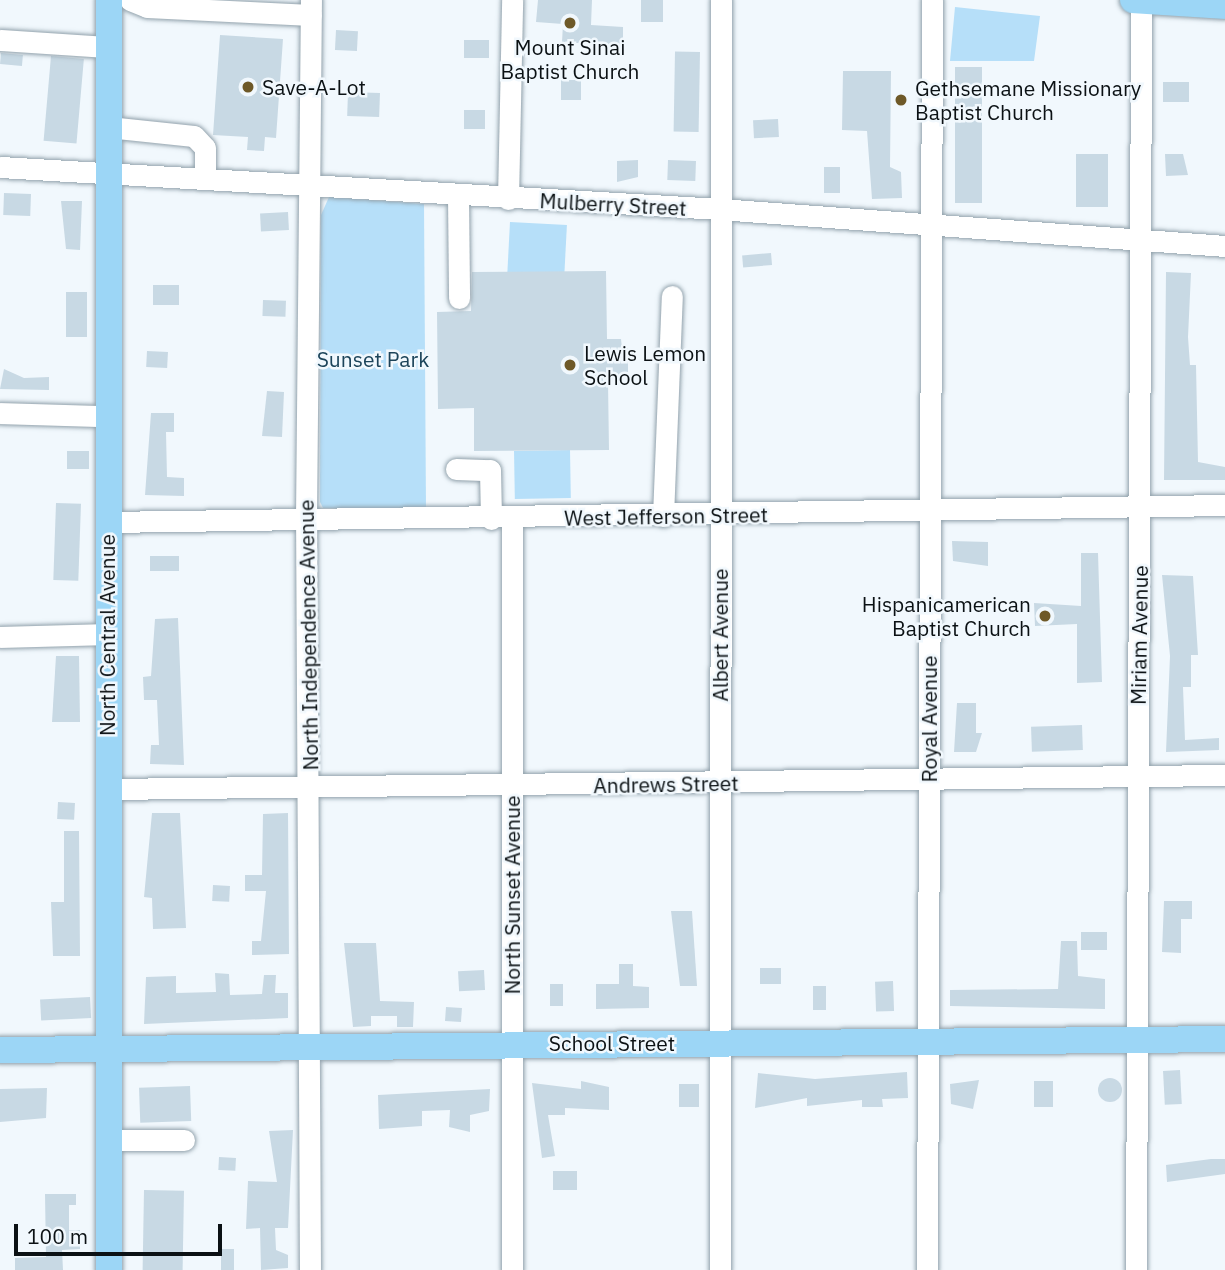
<!DOCTYPE html>
<style>
body{margin:0}
#map{position:relative;width:1225px;height:1270px;overflow:hidden;background:#f1f8fd;font-family:"IBM Plex Sans",sans-serif}
div>[style]{position:absolute}
.green>*{inset:0;background:#b6dff9;transform-origin:0 0}
.building>*{inset:0;background:#c8d9e4;transform-origin:0 0}
.round{border-radius:50%}
.roads{filter:drop-shadow(0 0 2px #92a2ac) drop-shadow(0 0 2px #92a2ac)}
.minor>*{height:21px;margin:-10.5px;padding:0 10.5px;transform-origin:10.5px;border-radius:10.5px;background:#fff}
.major>*{height:26px;margin:-13px;padding:0 13px;transform-origin:13px;border-radius:13px;background:#9cd6f6}
.dots>*{width:19px;height:19px;translate:-50% -50%;box-sizing:border-box;border:4px solid #f1f8fd;border-radius:50%}
span{translate:-50% -50%;white-space:nowrap;text-align:center;line-height:1.15;-webkit-text-stroke:5px #f1f8fd;paint-order:stroke}
.poi-label{font-size:21px;color:#0b1114}
.left{translate:0 -50%;text-align:left}
.right{translate:-100% -50%;text-align:right}
.street-label{font-size:21px;color:#0b1114}
.park-label{font-size:21px;color:#1c445a}
.scale{position:absolute;left:14px;top:1224px;width:208px;height:32px;box-sizing:border-box;border:4px solid #0b1114;border-top:0;padding-left:9px;font-size:21px;line-height:24px;white-space:nowrap;color:#0b1114;-webkit-text-stroke:5px #f1f8fd;paint-order:stroke}
</style>
<div id="map">
<div class="green">
<i style="clip-path:polygon(955px 7px,1040px 16px,1034px 61px,950px 61px)"></i>
<i style="clip-path:polygon(329px 197px,424px 204px,426px 509px,323px 508px,320px 502px,321px 215px)"></i>
<i style="left:510px;top:222px;width:57px;height:50px;rotate:3deg"></i>
<i style="left:570px;top:450px;width:48px;height:56px;rotate:89deg"></i>
</div>
<div class="building">
<i style="clip-path:polygon(538px 0,592px 0,591px 25px,623px 27px,623px 46px,562px 42px,563px 24px,536px 22px)"></i>
<i style="left:641px;top:0;width:22px;height:22px"></i>
<i style="left:336px;top:30px;width:22px;height:20px;rotate:3deg"></i>
<i style="clip-path:polygon(220px 35px,283px 39px,276px 138px,265px 137px,264px 151px,247px 150px,248px 137px,213px 135px)"></i>
<i style="left:489px;top:40px;width:18px;height:25px;rotate:90deg"></i>
<i style="left:700px;top:52px;width:80px;height:25px;rotate:91deg"></i>
<i style="left:1px;top:53px;width:22px;height:11px;rotate:5deg"></i>
<i style="left:51px;top:56px;width:33px;height:85px;rotate:5deg"></i>
<i style="left:955px;top:67px;width:27px;height:136px"></i>
<i style="clip-path:polygon(843px 71px,891px 71px,890px 167px,901px 172px,902px 198px,872px 199px,867px 131px,842px 130px)"></i>
<i style="left:561px;top:80px;width:20px;height:20px"></i>
<i style="left:1163px;top:82px;width:26px;height:20px"></i>
<i style="left:348px;top:92px;width:32px;height:24px;rotate:2deg"></i>
<i style="left:485px;top:110px;width:19px;height:21px;rotate:90deg"></i>
<i style="left:778px;top:119px;width:18px;height:25px;rotate:87deg"></i>
<i style="left:1108px;top:154px;width:53px;height:32px;rotate:90deg"></i>
<i style="clip-path:polygon(1165px 154px,1183px 154px,1188px 175px,1166px 176px)"></i>
<i style="clip-path:polygon(638px 160px,638px 177px,617px 182px,617px 161px)"></i>
<i style="left:668px;top:160px;width:28px;height:20px;rotate:2deg"></i>
<i style="left:824px;top:167px;width:16px;height:26px"></i>
<i style="left:4px;top:193px;width:27px;height:22px;rotate:2deg"></i>
<i style="clip-path:polygon(61px 201px,82px 201px,80px 250px,66px 249px)"></i>
<i style="left:288px;top:212px;width:18px;height:28px;rotate:87deg"></i>
<i style="left:771px;top:253px;width:12px;height:29px;rotate:85deg"></i>
<i style="clip-path:polygon(606px 271px,607px 339px,621px 339px,622px 348px,628px 348px,628px 372px,622px 372px,622px 382px,608px 382px,609px 450px,474px 451px,474px 408px,438px 409px,437px 312px,471px 311px,472px 272px)"></i>
<i style="clip-path:polygon(1166px 272px,1191px 273px,1188px 337px,1190px 365px,1196px 365px,1198px 462px,1225px 467px,1225px 480px,1164px 480px)"></i>
<i style="left:153px;top:285px;width:26px;height:20px"></i>
<i style="left:66px;top:292px;width:21px;height:45px"></i>
<i style="left:263px;top:300px;width:23px;height:16px;rotate:2deg"></i>
<i style="left:147px;top:351px;width:21px;height:16px;rotate:3deg"></i>
<i style="clip-path:polygon(4px 369px,24px 378px,49px 377px,49px 390px,0 389px)"></i>
<i style="clip-path:polygon(267px 391px,284px 392px,282px 437px,262px 436px)"></i>
<i style="clip-path:polygon(151px 413px,174px 413px,174px 432px,166px 432px,167px 477px,184px 478px,184px 496px,145px 495px)"></i>
<i style="left:67px;top:451px;width:22px;height:18px"></i>
<i style="left:56px;top:503px;width:25px;height:77px;rotate:2deg"></i>
<i style="clip-path:polygon(952px 541px,988px 542px,988px 566px,953px 561px)"></i>
<i style="clip-path:polygon(1081px 553px,1098px 553px,1102px 682px,1077px 683px,1077px 624px,1035px 626px,1034px 603px,1081px 606px)"></i>
<i style="left:179px;top:556px;width:15px;height:29px;rotate:90deg"></i>
<i style="clip-path:polygon(1162px 575px,1193px 576px,1198px 655px,1191px 655px,1191px 687px,1183px 687px,1185px 740px,1219px 738px,1219px 750px,1166px 752px,1170px 656px)"></i>
<i style="clip-path:polygon(178px 618px,184px 765px,150px 764px,151px 745px,159px 745px,157px 700px,144px 700px,143px 677px,151px 676px,155px 619px)"></i>
<i style="clip-path:polygon(56px 656px,79px 656px,80px 722px,52px 722px)"></i>
<i style="clip-path:polygon(957px 703px,976px 703px,976px 733px,982px 733px,976px 752px,954px 752px)"></i>
<i style="left:1082px;top:725px;width:25px;height:51px;rotate:88deg"></i>
<i style="left:58px;top:802px;width:17px;height:17px;rotate:3deg"></i>
<i style="clip-path:polygon(152px 813px,180px 813px,186px 928px,153px 929px,152px 898px,144px 897px)"></i>
<i style="clip-path:polygon(288px 813px,289px 954px,252px 955px,252px 941px,261px 941px,266px 891px,245px 891px,245px 875px,262px 875px,263px 814px)"></i>
<i style="clip-path:polygon(64px 831px,79px 831px,80px 956px,53px 956px,51px 902px,64px 902px)"></i>
<i style="left:213px;top:885px;width:17px;height:16px;rotate:3deg"></i>
<i style="clip-path:polygon(1164px 901px,1192px 901px,1192px 919px,1181px 919px,1181px 953px,1162px 952px)"></i>
<i style="clip-path:polygon(671px 911px,692px 911px,697px 986px,680px 986px)"></i>
<i style="left:1081px;top:932px;width:26px;height:18px"></i>
<i style="clip-path:polygon(1061px 941px,1077px 941px,1078px 976px,1105px 979px,1105px 1009px,950px 1006px,950px 990px,1058px 989px)"></i>
<i style="clip-path:polygon(344px 943px,376px 943px,380px 1001px,414px 1002px,413px 1027px,397px 1027px,397px 1016px,371px 1016px,371px 1026px,353px 1027px)"></i>
<i style="clip-path:polygon(619px 964px,633px 964px,633px 986px,649px 987px,649px 1008px,596px 1009px,596px 984px,619px 984px)"></i>
<i style="left:760px;top:968px;width:21px;height:16px"></i>
<i style="left:484px;top:970px;width:20px;height:26px;rotate:87deg"></i>
<i style="clip-path:polygon(215px 973px,229px 974px,230px 995px,262px 994px,264px 975px,276px 975px,275px 993px,288px 993px,288px 1018px,144px 1024px,146px 977px,176px 976px,176px 993px,216px 992px)"></i>
<i style="left:893px;top:981px;width:30px;height:18px;rotate:88deg"></i>
<i style="left:550px;top:984px;width:13px;height:22px"></i>
<i style="left:813px;top:986px;width:13px;height:24px"></i>
<i style="left:90px;top:997px;width:21px;height:50px;rotate:87deg"></i>
<i style="left:446px;top:1007px;width:16px;height:14px;rotate:4deg"></i>
<i style="left:1180px;top:1070px;width:34px;height:17px;rotate:87deg"></i>
<i style="clip-path:polygon(907px 1072px,908px 1098px,882px 1099px,883px 1107px,862px 1107px,862px 1100px,807px 1106px,807px 1098px,755px 1108px,758px 1073px,815px 1079px)"></i>
<i class="round" style="left:1098px;top:1078px;width:24px;height:24px"></i>
<i style="clip-path:polygon(979px 1080px,973px 1109px,951px 1104px,950px 1084px)"></i>
<i style="clip-path:polygon(581px 1081px,609px 1087px,609px 1110px,565px 1108px,565px 1115px,548px 1115px,555px 1156px,542px 1158px,532px 1083px,581px 1089px)"></i>
<i style="left:1034px;top:1081px;width:19px;height:26px"></i>
<i style="left:679px;top:1084px;width:20px;height:23px"></i>
<i style="left:190px;top:1086px;width:35px;height:51px;rotate:88deg"></i>
<i style="clip-path:polygon(47px 1088px,46px 1118px,0 1122px,0 1089px)"></i>
<i style="clip-path:polygon(490px 1089px,489px 1111px,470px 1115px,470px 1132px,449px 1127px,450px 1110px,422px 1111px,422px 1126px,379px 1129px,378px 1095px)"></i>
<i style="clip-path:polygon(293px 1130px,288px 1228px,275px 1228px,276px 1250px,288px 1255px,288px 1268px,261px 1270px,260px 1228px,246px 1229px,248px 1181px,277px 1182px,269px 1131px)"></i>
<i style="left:219px;top:1157px;width:17px;height:13px;rotate:3deg"></i>
<i style="clip-path:polygon(1211px 1159px,1225px 1159px,1225px 1174px,1167px 1182px,1166px 1165px)"></i>
<i style="left:577px;top:1171px;width:19px;height:24px;rotate:90deg"></i>
<i style="left:144px;top:1190px;width:40px;height:80px;rotate:1deg"></i>
<i style="clip-path:polygon(45px 1194px,76px 1194px,76px 1205px,69px 1205px,69px 1230px,80px 1230px,80px 1249px,62px 1250px,63px 1270px,15px 1270px,15px 1258px,46px 1257px)"></i>
<i style="left:221px;top:1249px;width:13px;height:21px"></i>
</div>
<div class="roads">
<div class="minor">
<i style="left:130px;top:0;width:18px;rotate:22deg"></i>
<i style="left:147px;top:7px;width:164px;rotate:2.8deg"></i>
<i style="left:0;top:40px;width:108px;rotate:3.7deg"></i>
<i style="left:108px;top:127px;width:86px;rotate:6deg"></i>
<i style="left:194px;top:136px;width:16px;rotate:47deg"></i>
<i style="left:205px;top:148px;width:31px;rotate:90deg"></i>
<i style="left:0;top:167px;width:720px;rotate:3.34deg"></i>
<i style="left:719px;top:209px;width:507px;rotate:4.18deg"></i>
<i style="left:458px;top:196px;width:102px;rotate:89.4deg"></i>
<i style="left:508px;top:199px;width:199px;rotate:-88.8deg"></i>
<i style="left:0;top:413px;width:104px;rotate:1.7deg"></i>
<i style="left:456px;top:469px;width:34px;rotate:2deg"></i>
<i style="left:490px;top:470px;width:49px;rotate:88.8deg"></i>
<i style="left:663px;top:516px;width:220px;rotate:-87.7deg"></i>
<i style="left:512px;top:519px;width:751px;rotate:90deg"></i>
<i style="left:107px;top:522px;width:1118px;rotate:-0.87deg"></i>
<i style="left:0;top:637px;width:108px;rotate:-1.6deg"></i>
<i style="left:108px;top:789px;width:1117px;rotate:-0.72deg"></i>
<i style="left:110px;top:1140px;width:74px"></i>
<i style="left:310px;top:1270px;width:752px;rotate:-90.3deg"></i>
<i style="left:306px;top:518px;width:518px;rotate:-89.45deg"></i>
<i style="left:720px;top:1270px;width:1270px;rotate:-89.95deg"></i>
<i style="left:927px;top:1270px;width:1270px;rotate:-89.77deg"></i>
<i style="left:1136px;top:1270px;width:1270px;rotate:-89.77deg"></i>
</div>
<div class="major">
<i style="left:109px;top:0;width:1270px;rotate:90deg"></i>
<i style="left:1133px;top:0;width:92px;rotate:3.7deg"></i>
<i style="left:0;top:1050px;width:1225px;rotate:-0.51deg"></i>
</div>
</div>
<div class="dots">
<i style="left:570px;top:23px;background:#6e5928"></i>
<i style="left:248px;top:87px;background:#6e5928"></i>
<i style="left:901px;top:100px;background:#6e5928"></i>
<i style="left:570px;top:365px;background:#6e5928"></i>
<i style="left:1045px;top:616px;background:#6e5928"></i>
</div>
<div class="poi-label">
<span style="left:570px;top:59px">Mount Sinai<br>Baptist Church</span>
<span class="left" style="left:262px;top:87px">Save-A-Lot</span>
<span class="left" style="left:915px;top:100px">Gethsemane Missionary<br>Baptist Church</span>
<span class="left" style="left:584px;top:365px">Lewis Lemon<br>School</span>
<span class="right" style="left:1031px;top:616px">Hispanicamerican<br>Baptist Church</span>
</div>
<div class="street-label">
<span style="left:613px;top:204px;rotate:3deg">Mulberry Street</span>
<span style="left:666px;top:516px;rotate:-1deg">West Jefferson Street</span>
<span style="left:107px;top:635px;rotate:-90deg">North Central Avenue</span>
<span style="left:308px;top:635px;rotate:-91deg">North Independence Avenue</span>
<span style="left:720px;top:635px;rotate:-90deg">Albert Avenue</span>
<span style="left:1139px;top:635px;rotate:-89deg">Miriam Avenue</span>
<span style="left:929px;top:719px;rotate:-90deg">Royal Avenue</span>
<span style="left:666px;top:784px;rotate:-1deg">Andrews Street</span>
<span style="left:512px;top:895px;rotate:-90deg">North Sunset Avenue</span>
<span style="left:612px;top:1043px">School Street</span>
</div>
<div class="park-label">
<span style="left:373px;top:359px">Sunset Park</span>
</div>
<div class="scale">100 m</div>
</div>
